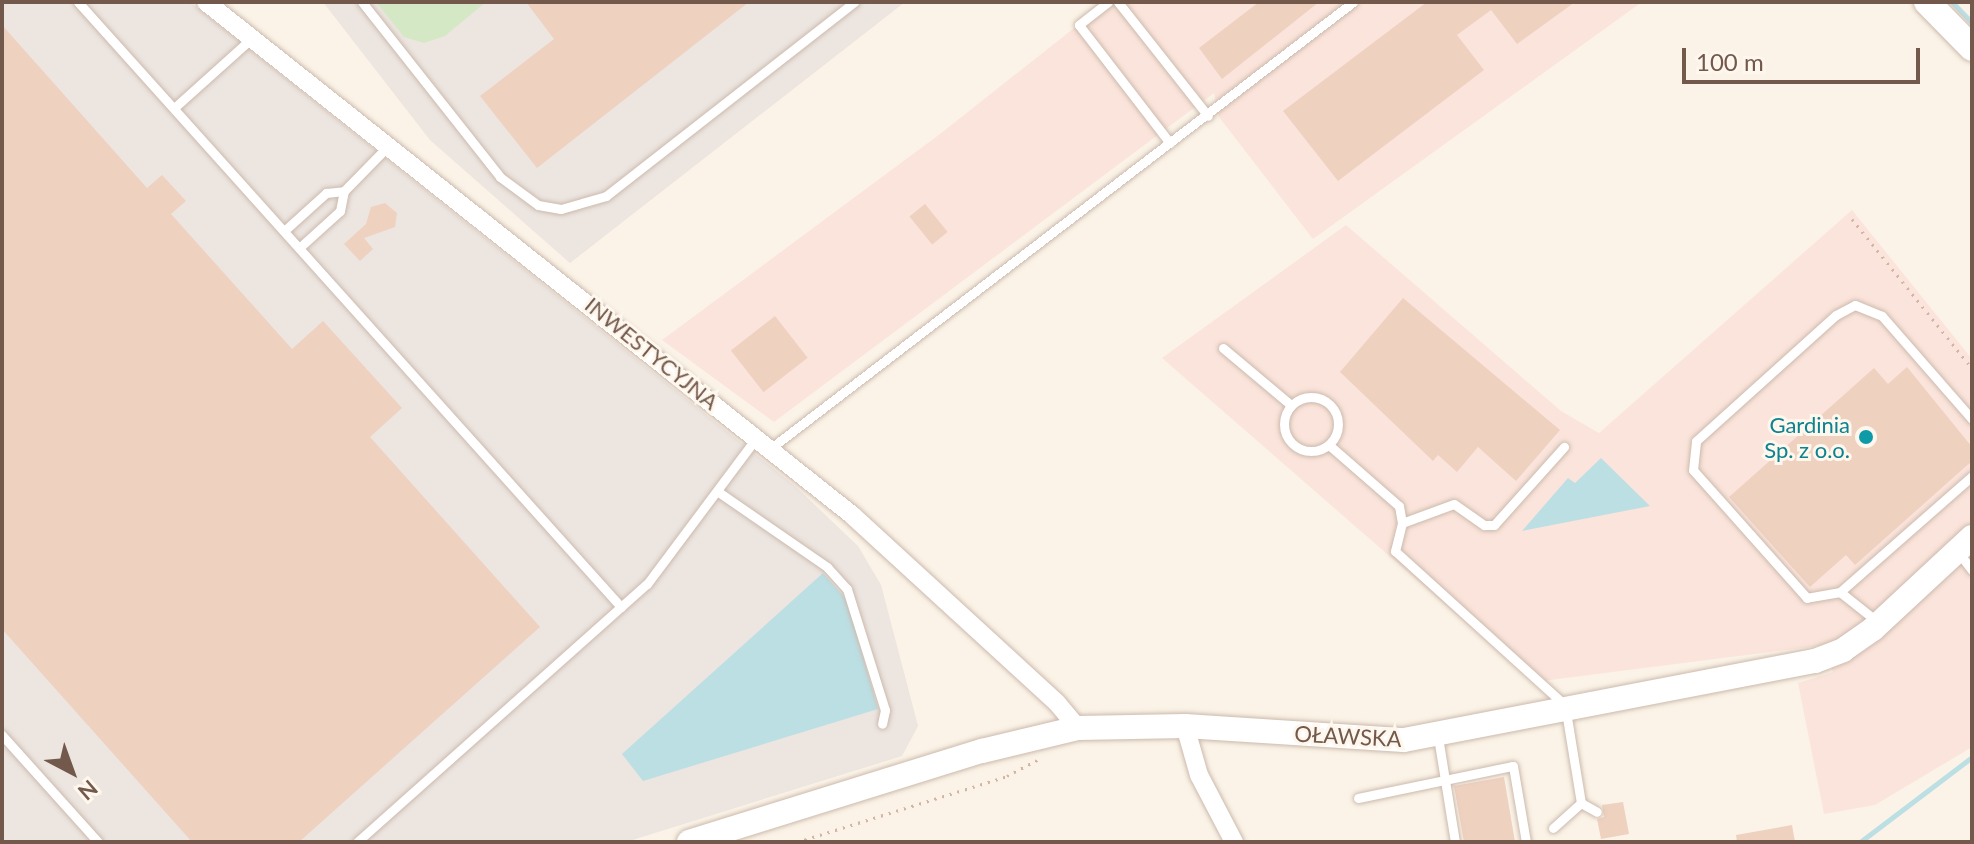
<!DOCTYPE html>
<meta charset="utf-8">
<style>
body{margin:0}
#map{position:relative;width:1974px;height:844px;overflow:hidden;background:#fbf3e7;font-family:Lato,sans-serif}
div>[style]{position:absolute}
.commercial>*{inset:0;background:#fbe4db}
.industrial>*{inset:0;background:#ece5e0}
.green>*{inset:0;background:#d5e8c6}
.water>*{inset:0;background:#bcdfe4}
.stream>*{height:5px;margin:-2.5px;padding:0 2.5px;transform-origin:2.5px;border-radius:2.5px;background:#bcdfe4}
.building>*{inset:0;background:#efd1c0;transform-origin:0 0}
.path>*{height:3px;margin-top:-1.5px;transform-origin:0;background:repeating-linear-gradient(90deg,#d4b4a3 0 2px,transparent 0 8px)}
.roads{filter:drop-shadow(0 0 2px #ccbaad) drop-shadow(0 0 2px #ccbaad)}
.service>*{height:9px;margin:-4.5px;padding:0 4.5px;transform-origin:4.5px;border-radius:4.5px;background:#fff}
.service>.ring{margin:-4.5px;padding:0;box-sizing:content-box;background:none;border:9px solid #fff;border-radius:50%}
.minor>*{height:18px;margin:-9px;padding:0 9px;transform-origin:9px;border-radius:9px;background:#fff}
.tertiary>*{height:24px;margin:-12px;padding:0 12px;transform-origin:12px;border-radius:12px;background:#fff}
.secondary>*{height:26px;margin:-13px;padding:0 13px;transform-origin:13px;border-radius:13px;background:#fff}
.dots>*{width:22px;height:22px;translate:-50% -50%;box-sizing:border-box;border:4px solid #fef7ed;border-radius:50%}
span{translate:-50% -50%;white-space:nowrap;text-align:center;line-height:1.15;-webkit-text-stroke:6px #fef7ed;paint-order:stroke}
.street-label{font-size:22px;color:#73594c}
.culture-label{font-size:22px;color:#0d838f}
.right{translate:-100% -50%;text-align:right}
.frame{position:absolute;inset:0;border:4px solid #73594c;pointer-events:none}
.north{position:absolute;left:32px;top:732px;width:80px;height:80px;-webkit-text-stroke:6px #fef7ed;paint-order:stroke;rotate:139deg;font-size:22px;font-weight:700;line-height:32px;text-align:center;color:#73594c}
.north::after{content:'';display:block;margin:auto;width:28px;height:36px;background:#73594c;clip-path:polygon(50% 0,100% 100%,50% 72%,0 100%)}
.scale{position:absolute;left:1682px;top:48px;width:238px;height:36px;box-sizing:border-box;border:4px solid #73594c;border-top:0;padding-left:10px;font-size:24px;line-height:28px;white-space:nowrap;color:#73594c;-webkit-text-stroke:6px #fef7ed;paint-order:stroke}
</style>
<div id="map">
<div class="commercial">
<i style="clip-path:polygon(1107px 2px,1642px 2px,1313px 239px,1219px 117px,1214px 93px,774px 422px,662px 340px,940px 134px)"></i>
<i style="clip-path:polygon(1852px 210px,1972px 359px,1972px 747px,1875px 805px,1824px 814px,1798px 683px,1833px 672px,1825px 645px,1534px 682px,1162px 358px,1346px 225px,1561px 411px,1599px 433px)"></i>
</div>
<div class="industrial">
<i style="clip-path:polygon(2px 2px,190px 2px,794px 485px,858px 546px,881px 585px,918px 726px,902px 756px,626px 842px,2px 842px)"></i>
<i style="clip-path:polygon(323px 2px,905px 2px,570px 263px,430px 140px)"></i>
</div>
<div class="green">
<i style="clip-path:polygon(376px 2px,486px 2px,445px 36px,424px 43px,404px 37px)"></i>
</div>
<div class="water">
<i style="clip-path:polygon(1601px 458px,1650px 506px,1522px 531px,1568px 478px,1575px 483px)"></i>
<i style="clip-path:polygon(823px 573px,847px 600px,878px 709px,643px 781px,622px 754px)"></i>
</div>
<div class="stream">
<i style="left:1952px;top:2px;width:29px;rotate:46deg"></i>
<i style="left:1860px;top:842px;width:141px;rotate:-37.2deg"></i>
</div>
<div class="building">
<i style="clip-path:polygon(526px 2px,749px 2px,537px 168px,480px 96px,554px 39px)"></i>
<i style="clip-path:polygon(1259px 2px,1319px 2px,1222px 79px,1199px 48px)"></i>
<i style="clip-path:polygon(1427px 2px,1575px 2px,1517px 44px,1491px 10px,1457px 35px,1484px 70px,1338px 181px,1283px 111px)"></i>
<i style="clip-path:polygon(2px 25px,147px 188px,162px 175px,186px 201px,171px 214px,292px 349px,323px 321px,402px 408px,370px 437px,540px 627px,299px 842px,192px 842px,2px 629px)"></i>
<i style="clip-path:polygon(385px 203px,397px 213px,395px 227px,364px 238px,373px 249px,360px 261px,344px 244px,366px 224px,371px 207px)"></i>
<i style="left:925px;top:204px;width:36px;height:20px;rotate:51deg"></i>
<i style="clip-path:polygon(1403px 298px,1560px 430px,1516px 481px,1478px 447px,1457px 472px,1438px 455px,1433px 461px,1340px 372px)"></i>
<i style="left:775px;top:316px;width:53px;height:56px;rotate:52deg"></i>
<i style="clip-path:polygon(1907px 367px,1972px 447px,1972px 461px,1855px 565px,1846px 555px,1810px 587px,1729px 497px,1874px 368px,1888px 384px)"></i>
<i style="clip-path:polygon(1504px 777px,1515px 842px,1464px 842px,1454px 786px)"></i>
<i style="clip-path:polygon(1623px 802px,1629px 834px,1601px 839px,1597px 819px,1604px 817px,1602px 805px)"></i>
<i style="clip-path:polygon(1792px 825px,1795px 842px,1737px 842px,1736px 835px)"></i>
</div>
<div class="path">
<i style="left:1852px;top:219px;width:191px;rotate:51.2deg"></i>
<i style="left:797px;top:842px;width:220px;rotate:-17.4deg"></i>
<i style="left:1007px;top:776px;width:36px;rotate:-28deg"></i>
</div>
<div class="roads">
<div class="service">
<i style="left:78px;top:2px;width:813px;rotate:48.09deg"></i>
<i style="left:362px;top:2px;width:223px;rotate:51.7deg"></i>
<i style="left:500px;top:177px;width:47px;rotate:36.4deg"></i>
<i style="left:538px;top:205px;width:23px;rotate:10deg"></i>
<i style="left:561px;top:209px;width:47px;rotate:-16.1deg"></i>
<i style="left:606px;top:196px;width:315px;rotate:-38deg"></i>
<i style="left:1108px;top:2px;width:37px;rotate:142deg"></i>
<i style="left:1079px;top:25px;width:149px;rotate:52.4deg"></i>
<i style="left:1118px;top:2px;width:145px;rotate:51.7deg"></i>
<i style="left:174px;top:108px;width:103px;rotate:-41.9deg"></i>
<i style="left:284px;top:231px;width:57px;rotate:-42.1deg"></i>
<i style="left:326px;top:193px;width:18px;rotate:-6deg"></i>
<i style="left:299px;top:248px;width:55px;rotate:-42.1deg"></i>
<i style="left:340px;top:211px;width:20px;rotate:-79deg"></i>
<i style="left:344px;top:191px;width:63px;rotate:-45.6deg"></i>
<i style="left:1223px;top:348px;width:89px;rotate:40deg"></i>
<i class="ring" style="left:1284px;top:397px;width:45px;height:45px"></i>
<i style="left:1329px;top:445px;width:93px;rotate:41.1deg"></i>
<i style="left:1399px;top:506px;width:17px;rotate:80deg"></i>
<i style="left:1402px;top:523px;width:29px;rotate:104deg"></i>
<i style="left:1395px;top:551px;width:229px;rotate:42.2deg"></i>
<i style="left:771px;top:448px;width:733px;rotate:-37.46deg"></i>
<i style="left:717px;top:491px;width:134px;rotate:34.6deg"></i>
<i style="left:827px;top:567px;width:30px;rotate:48deg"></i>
<i style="left:847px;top:589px;width:127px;rotate:72.6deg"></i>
<i style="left:885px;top:710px;width:14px;rotate:102deg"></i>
<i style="left:1402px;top:523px;width:55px;rotate:-20.1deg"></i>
<i style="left:1454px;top:504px;width:37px;rotate:35deg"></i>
<i style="left:1484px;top:525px;width:10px"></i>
<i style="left:1494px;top:525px;width:105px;rotate:-48.1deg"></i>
<i style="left:1959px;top:553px;width:21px;rotate:53deg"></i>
<i style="left:1840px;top:592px;width:34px;rotate:170deg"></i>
<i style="left:1807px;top:598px;width:171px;rotate:-131.7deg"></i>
<i style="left:1693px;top:470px;width:29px;rotate:-84deg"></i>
<i style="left:1696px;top:441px;width:188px;rotate:-42deg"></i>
<i style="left:1836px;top:315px;width:21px;rotate:-28deg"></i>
<i style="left:1855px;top:305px;width:29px;rotate:22deg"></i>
<i style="left:1882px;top:316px;width:137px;rotate:48.9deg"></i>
<i style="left:1879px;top:623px;width:50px;rotate:-141.5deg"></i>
<i style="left:1840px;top:592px;width:176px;rotate:-41.3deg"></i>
<i style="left:2px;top:735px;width:144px;rotate:48.1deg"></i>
<i style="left:1438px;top:737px;width:106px;rotate:80.8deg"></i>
<i style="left:1358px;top:798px;width:158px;rotate:-11.7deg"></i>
<i style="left:1513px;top:766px;width:77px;rotate:80.3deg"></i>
<i style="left:1581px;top:803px;width:18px;rotate:29deg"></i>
<i style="left:1553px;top:828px;width:38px;rotate:-42deg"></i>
<i style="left:1581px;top:803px;width:93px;rotate:-99.3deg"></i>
<i style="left:357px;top:842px;width:388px;rotate:-41.7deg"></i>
<i style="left:647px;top:584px;width:184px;rotate:-53.2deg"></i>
</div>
<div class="minor">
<i style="left:206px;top:2px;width:825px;rotate:38.45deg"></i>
<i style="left:852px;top:515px;width:278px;rotate:42.5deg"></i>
<i style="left:1057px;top:703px;width:33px;rotate:50deg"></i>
<i style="left:1185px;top:726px;width:51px;rotate:74.1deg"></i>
<i style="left:1199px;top:775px;width:76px;rotate:62.4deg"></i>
</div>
<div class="tertiary">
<i style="left:689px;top:842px;width:307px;rotate:-17.3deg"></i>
<i style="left:982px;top:751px;width:99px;rotate:-13.5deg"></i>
<i style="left:1078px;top:728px;width:107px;rotate:-1.1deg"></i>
<i style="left:1185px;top:726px;width:219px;rotate:3.7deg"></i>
<i style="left:1404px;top:740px;width:419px;rotate:-10.9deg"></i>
<i style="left:1815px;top:661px;width:30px;rotate:-21deg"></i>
<i style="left:1843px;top:650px;width:37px;rotate:-35deg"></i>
<i style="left:1873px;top:629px;width:135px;rotate:-42.9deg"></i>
</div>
<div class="secondary">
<i style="left:1927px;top:2px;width:64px;rotate:45.6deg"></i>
</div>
</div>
<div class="dots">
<i style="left:1866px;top:437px;background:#0f9aa8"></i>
</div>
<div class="street-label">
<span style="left:652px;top:353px;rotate:39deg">INWESTYCYJNA</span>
<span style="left:1348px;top:736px;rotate:3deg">OŁAWSKA</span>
</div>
<div class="culture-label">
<span class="right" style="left:1850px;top:437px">Gardinia<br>Sp. z o.o.</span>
</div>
<div class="frame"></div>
<div class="north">N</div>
<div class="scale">100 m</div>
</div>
